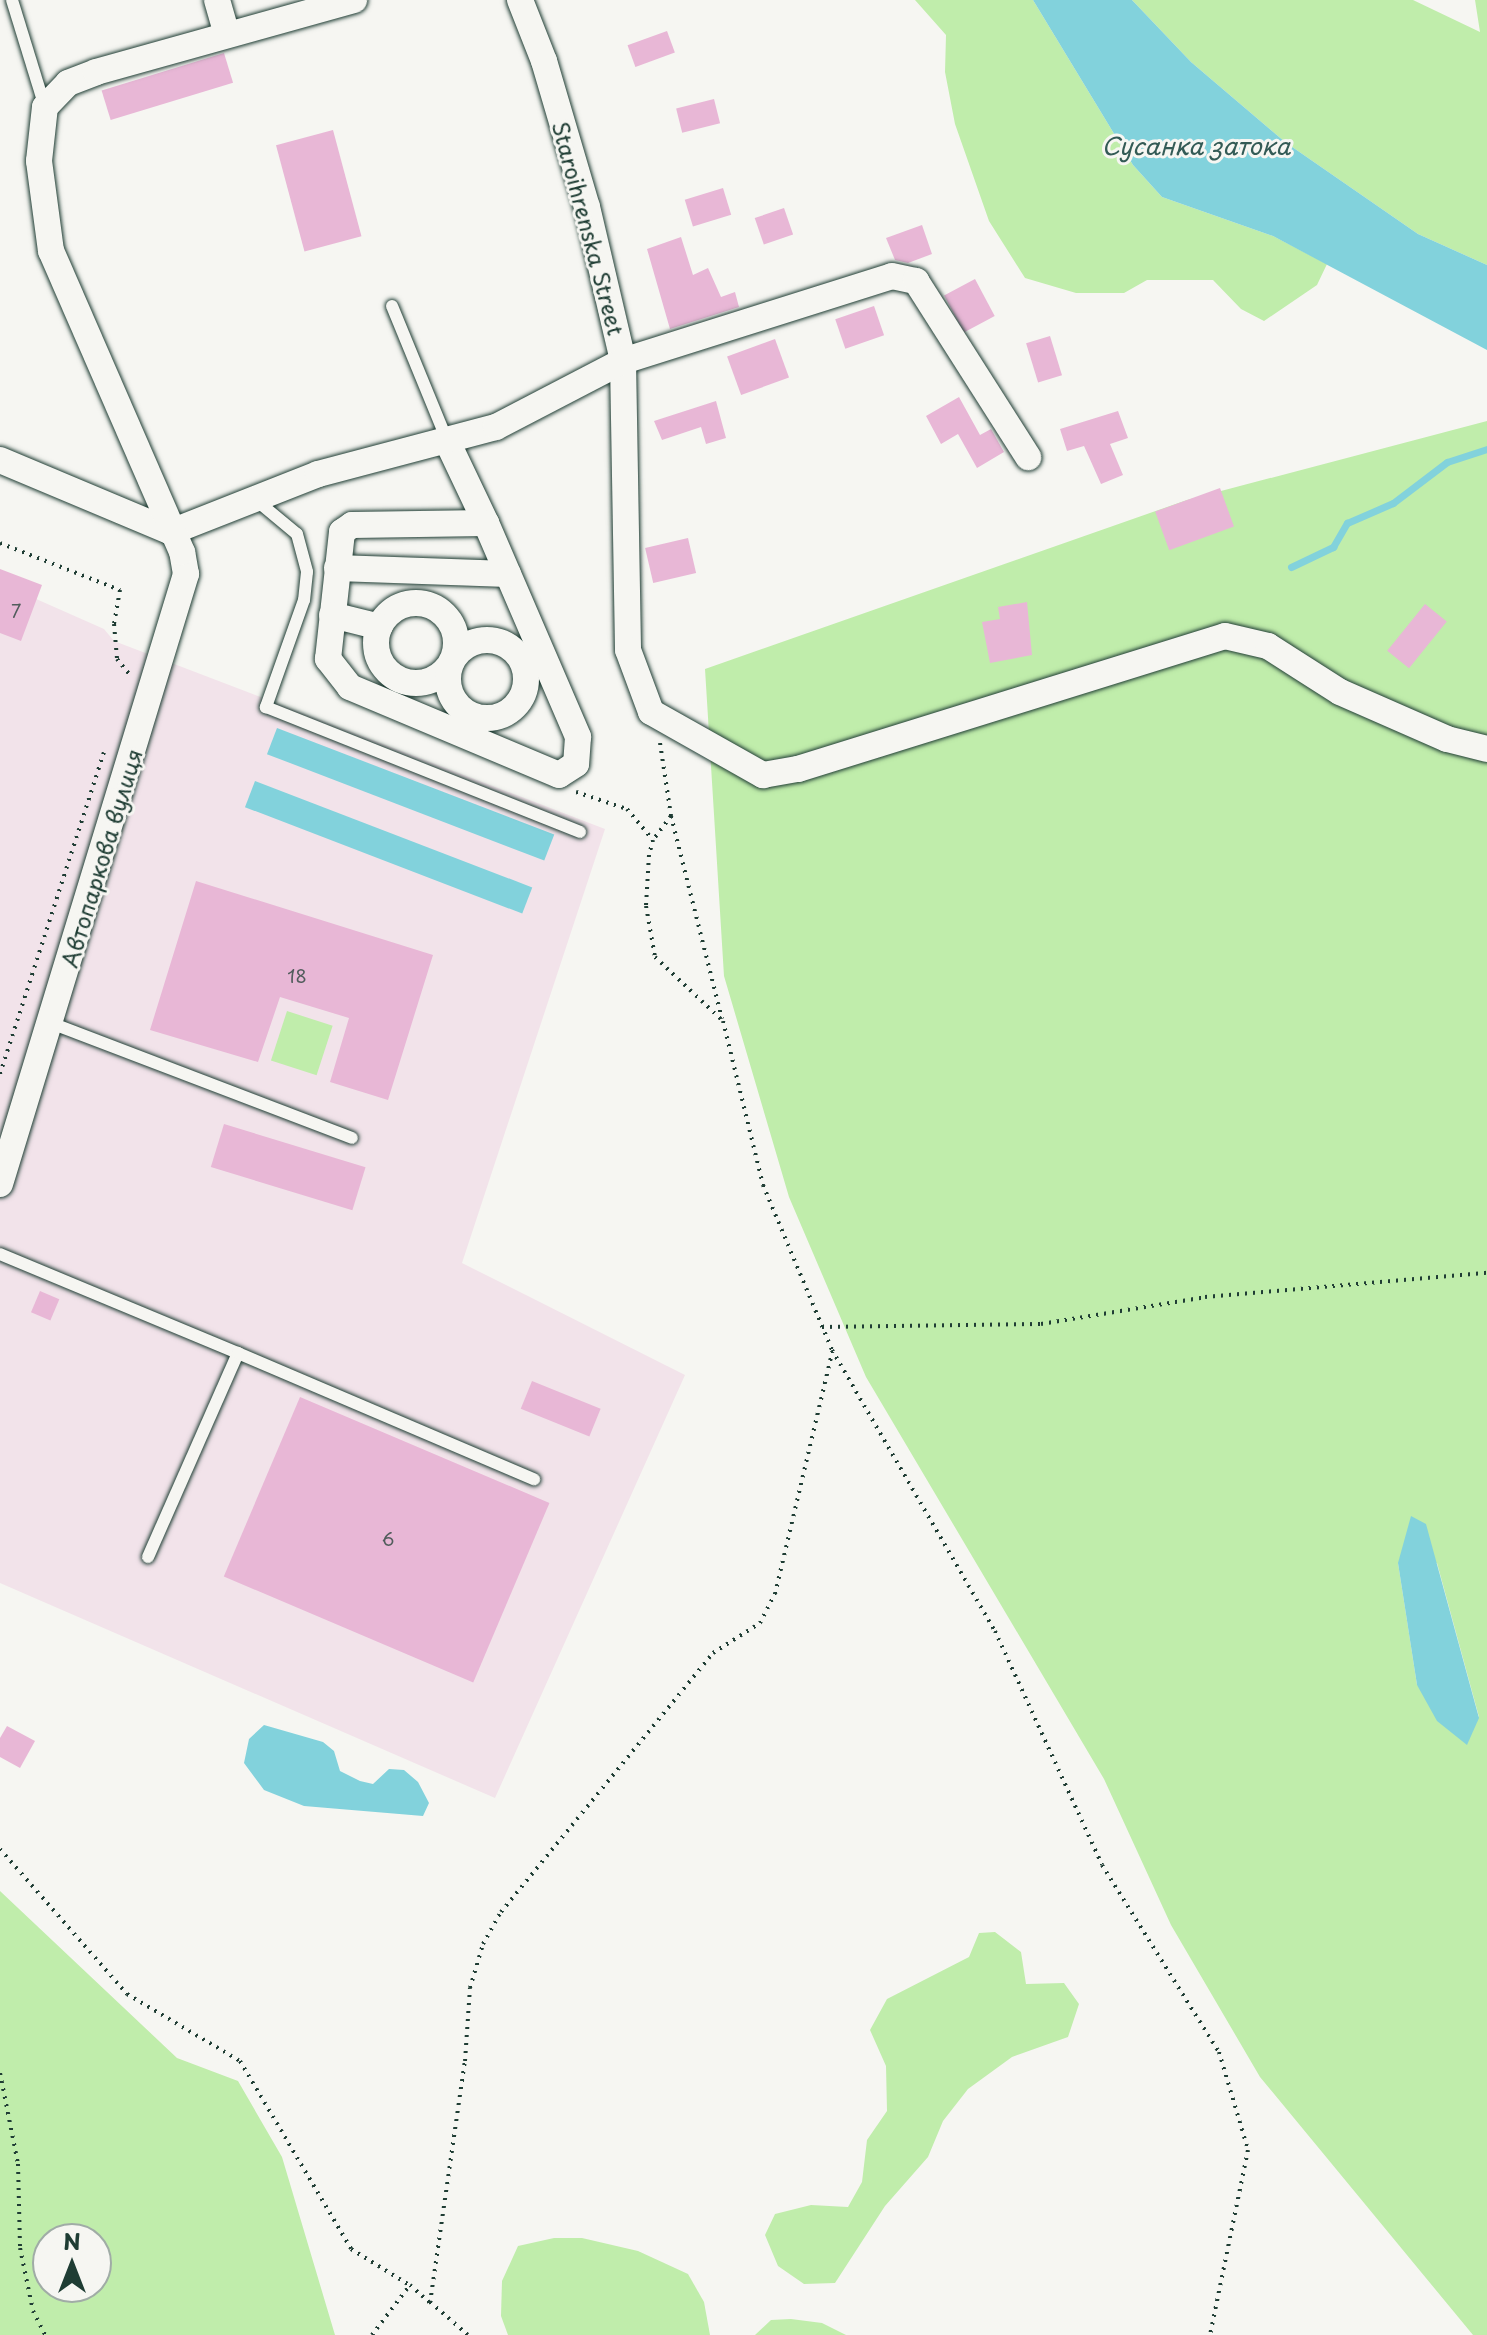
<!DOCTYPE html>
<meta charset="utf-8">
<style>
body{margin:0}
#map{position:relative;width:1487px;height:2335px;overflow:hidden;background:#f6f6f2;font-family:"Playpen Sans",sans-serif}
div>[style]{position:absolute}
.built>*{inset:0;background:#f2e3ea}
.green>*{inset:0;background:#c0edab;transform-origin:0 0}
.water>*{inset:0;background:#82d2dc;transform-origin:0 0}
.stream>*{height:7px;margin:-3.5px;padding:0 3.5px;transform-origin:3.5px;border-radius:3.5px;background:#82d2dc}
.building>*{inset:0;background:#e8b7d6;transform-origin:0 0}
.path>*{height:4px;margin-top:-2px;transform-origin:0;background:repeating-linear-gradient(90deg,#1f3d34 0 2px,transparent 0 8px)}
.roads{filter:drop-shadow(0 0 2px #1f3d34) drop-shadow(0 0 2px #1f3d34)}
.lane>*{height:12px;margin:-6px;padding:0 6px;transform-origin:6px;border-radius:6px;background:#f6f6f2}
.street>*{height:26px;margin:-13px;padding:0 13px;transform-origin:13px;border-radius:13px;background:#f6f6f2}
.street>.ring{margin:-13px;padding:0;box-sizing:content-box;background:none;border:26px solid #f6f6f2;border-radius:50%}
span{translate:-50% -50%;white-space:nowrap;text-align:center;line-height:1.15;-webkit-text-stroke:6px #f6f6f2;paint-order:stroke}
.number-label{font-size:18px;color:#515c5c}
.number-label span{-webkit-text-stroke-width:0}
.street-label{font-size:22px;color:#1f3d34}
.water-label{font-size:24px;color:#335b56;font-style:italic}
.north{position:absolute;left:32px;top:2223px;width:80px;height:80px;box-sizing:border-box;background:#f6f6f2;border:2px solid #a0aca6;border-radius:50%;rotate:0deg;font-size:22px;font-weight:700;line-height:32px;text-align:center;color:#1f3d34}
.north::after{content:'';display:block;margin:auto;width:28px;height:36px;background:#1f3d34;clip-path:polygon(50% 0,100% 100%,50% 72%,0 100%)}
</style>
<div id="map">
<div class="built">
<i style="clip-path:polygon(0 583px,104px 629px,114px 641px,605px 829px,462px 1263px,685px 1375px,495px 1798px,0 1583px)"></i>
</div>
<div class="green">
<i style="clip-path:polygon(915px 0,1033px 0,1133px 165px,1162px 197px,1273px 236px,1327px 264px,1317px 285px,1264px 321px,1241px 309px,1213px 280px,1147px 280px,1124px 293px,1076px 293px,1025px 278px,989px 221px,955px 124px,945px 72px,946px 35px)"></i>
<i style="clip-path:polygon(1132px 0,1413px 0,1480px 32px,1475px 0,1487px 0,1487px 265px,1418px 234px,1285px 142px,1191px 62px)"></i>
<i style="clip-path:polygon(evenodd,1487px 421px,1487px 2335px,1473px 2335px,1260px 2077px,1171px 1925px,1104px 1779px,866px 1377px,789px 1197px,724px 976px,705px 669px,1187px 500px,1487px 421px,1398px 1563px,1437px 1563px,1479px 1717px,1417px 1685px,1398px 1563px)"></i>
<i style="left:287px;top:1011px;width:48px;height:52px;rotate:18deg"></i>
<i style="clip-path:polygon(evenodd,0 1891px,177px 2058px,238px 2081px,282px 2157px,335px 2335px,0 2335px,0 1891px,48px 2239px,96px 2239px,96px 2287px,48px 2287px,48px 2239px)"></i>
<i style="clip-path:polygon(995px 1932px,1021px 1952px,1026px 1984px,1064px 1983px,1079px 2004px,1068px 2037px,1012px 2057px,968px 2089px,943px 2121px,928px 2157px,885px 2206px,835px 2283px,804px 2284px,778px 2266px,765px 2235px,775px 2214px,811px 2205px,848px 2207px,862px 2182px,867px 2140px,887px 2111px,886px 2066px,870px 2030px,887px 1999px,969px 1957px,979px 1933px)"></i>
<i style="clip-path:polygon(554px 2238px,582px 2238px,638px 2251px,688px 2274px,704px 2302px,710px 2335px,508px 2335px,501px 2316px,502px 2281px,518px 2246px)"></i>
<i style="clip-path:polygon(791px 2319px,822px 2323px,846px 2335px,755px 2335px,771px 2320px)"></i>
</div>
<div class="water">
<i style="clip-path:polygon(1033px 0,1132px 0,1191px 62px,1285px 142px,1418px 234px,1487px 265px,1487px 350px,1273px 236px,1162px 197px,1133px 165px)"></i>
<i style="left:277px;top:728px;width:297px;height:28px;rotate:21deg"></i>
<i style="left:255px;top:781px;width:297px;height:28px;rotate:21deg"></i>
<i style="clip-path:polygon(1411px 1516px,1426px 1524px,1479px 1718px,1467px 1745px,1437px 1721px,1417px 1685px,1398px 1563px)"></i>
<i style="clip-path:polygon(264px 1725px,323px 1742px,334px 1751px,340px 1771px,360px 1781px,373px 1784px,389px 1769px,404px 1770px,418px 1782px,429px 1803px,423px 1816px,304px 1806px,264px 1790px,244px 1763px,249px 1739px)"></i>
</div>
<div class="stream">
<i style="left:1291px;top:567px;width:47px;rotate:-25.5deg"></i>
<i style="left:1333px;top:547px;width:28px;rotate:-60deg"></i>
<i style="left:1347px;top:523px;width:50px;rotate:-23.5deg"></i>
<i style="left:1393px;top:503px;width:68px;rotate:-37.2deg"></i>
<i style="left:1447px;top:462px;width:42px;rotate:-18deg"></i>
</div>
<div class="building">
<i style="left:667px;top:31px;width:23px;height:42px;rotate:70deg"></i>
<i style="left:224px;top:53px;width:31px;height:128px;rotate:73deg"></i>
<i style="left:714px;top:99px;width:25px;height:39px;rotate:76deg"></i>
<i style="left:333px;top:130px;width:110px;height:59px;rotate:75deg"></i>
<i style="left:723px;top:188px;width:28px;height:40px;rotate:73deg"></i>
<i style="left:784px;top:208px;width:28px;height:31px;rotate:71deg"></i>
<i style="clip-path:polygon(922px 225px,932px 254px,908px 263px,895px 260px,886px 238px)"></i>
<i style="clip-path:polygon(681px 237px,693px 275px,708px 268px,721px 297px,735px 292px,739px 307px,670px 329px,647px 249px)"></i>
<i style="left:975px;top:279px;width:42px;height:35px;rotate:62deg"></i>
<i style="left:874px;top:306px;width:31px;height:41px;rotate:71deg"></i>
<i style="left:1050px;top:336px;width:41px;height:25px;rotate:73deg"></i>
<i style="left:775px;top:339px;width:41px;height:51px;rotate:70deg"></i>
<i style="clip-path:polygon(959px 397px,980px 435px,991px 429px,1004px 452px,977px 468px,958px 434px,941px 444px,926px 416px)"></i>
<i style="clip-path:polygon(716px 401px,726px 438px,706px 444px,701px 427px,662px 440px,654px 421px)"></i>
<i style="clip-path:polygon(1118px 411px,1128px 438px,1110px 444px,1123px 475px,1101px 484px,1084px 446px,1067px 451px,1060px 429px)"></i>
<i style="left:1220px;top:488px;width:41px;height:69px;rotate:70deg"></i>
<i style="left:688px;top:538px;width:36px;height:44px;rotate:77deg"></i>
<i style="clip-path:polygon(0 569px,42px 585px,21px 641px,0 633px)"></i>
<i style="clip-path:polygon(1027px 602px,1032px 655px,990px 663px,982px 622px,1000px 619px,998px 607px)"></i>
<i style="left:1425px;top:604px;width:28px;height:60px;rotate:39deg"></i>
<i style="clip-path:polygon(196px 881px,433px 955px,388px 1100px,330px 1082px,349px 1018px,280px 997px,258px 1062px,150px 1030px)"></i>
<i style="left:224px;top:1124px;width:148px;height:45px;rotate:17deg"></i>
<i style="left:40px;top:1291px;width:21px;height:23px;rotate:23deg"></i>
<i style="left:532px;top:1381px;width:74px;height:30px;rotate:22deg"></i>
<i style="left:300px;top:1397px;width:271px;height:195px;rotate:23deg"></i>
<i style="clip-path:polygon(7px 1726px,35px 1741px,20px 1768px,0 1757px,0 1738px)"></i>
</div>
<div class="path">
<i style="left:0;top:543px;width:129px;rotate:21.4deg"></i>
<i style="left:120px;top:590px;width:35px;rotate:100deg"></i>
<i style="left:114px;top:624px;width:35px;rotate:85deg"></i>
<i style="left:117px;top:659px;width:19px;rotate:51deg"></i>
<i style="left:660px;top:743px;width:74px;rotate:81.4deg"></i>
<i style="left:671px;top:816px;width:30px;rotate:127deg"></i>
<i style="left:653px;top:840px;width:16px;rotate:105deg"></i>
<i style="left:649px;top:855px;width:51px;rotate:93.4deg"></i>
<i style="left:646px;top:906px;width:52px;rotate:80deg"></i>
<i style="left:655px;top:957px;width:93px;rotate:43.3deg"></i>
<i style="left:723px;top:1021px;width:169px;rotate:76.3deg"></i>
<i style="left:763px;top:1185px;width:179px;rotate:67.3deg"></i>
<i style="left:832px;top:1350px;width:325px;rotate:59.9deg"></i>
<i style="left:995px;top:1631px;width:257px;rotate:65.4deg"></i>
<i style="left:1102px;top:1865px;width:221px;rotate:58deg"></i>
<i style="left:1219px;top:2052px;width:102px;rotate:73.5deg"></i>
<i style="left:1248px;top:2150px;width:189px;rotate:101.6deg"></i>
<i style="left:576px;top:792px;width:54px;rotate:18.4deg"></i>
<i style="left:627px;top:809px;width:40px;rotate:50deg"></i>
<i style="left:671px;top:816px;width:209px;rotate:75.9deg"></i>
<i style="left:0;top:1074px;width:338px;rotate:-72.1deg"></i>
<i style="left:822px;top:1327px;width:219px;rotate:-0.8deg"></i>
<i style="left:1041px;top:1324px;width:166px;rotate:-9.3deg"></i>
<i style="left:1205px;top:1297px;width:283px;rotate:-4.9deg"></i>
<i style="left:0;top:1849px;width:193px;rotate:48.8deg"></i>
<i style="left:127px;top:1994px;width:131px;rotate:30.7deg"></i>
<i style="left:240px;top:2061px;width:218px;rotate:59.4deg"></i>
<i style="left:351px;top:2249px;width:70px;rotate:31.7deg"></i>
<i style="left:0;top:2073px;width:93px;rotate:78.8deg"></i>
<i style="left:18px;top:2164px;width:84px;rotate:88.6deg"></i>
<i style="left:20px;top:2248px;width:64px;rotate:78.3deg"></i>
<i style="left:33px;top:2311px;width:27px;rotate:63deg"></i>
<i style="left:430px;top:2302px;width:50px;rotate:41deg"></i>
<i style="left:372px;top:2335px;width:63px;rotate:-52.8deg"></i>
<i style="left:410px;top:2285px;width:27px;rotate:42deg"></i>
<i style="left:430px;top:2303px;width:245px;rotate:-81.8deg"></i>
<i style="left:465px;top:2061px;width:73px;rotate:-86.1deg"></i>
<i style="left:470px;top:1988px;width:46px;rotate:-73.5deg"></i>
<i style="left:483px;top:1944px;width:37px;rotate:-61deg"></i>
<i style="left:501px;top:1912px;width:335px;rotate:-50.7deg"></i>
<i style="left:713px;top:1653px;width:56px;rotate:-32.6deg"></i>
<i style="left:760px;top:1623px;width:33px;rotate:-63deg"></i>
<i style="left:775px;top:1594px;width:249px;rotate:-76.7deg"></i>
</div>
<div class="roads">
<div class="lane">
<i style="left:12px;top:0;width:112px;rotate:72.9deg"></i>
<i style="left:392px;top:306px;width:145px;rotate:67.7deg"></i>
<i style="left:256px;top:500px;width:53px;rotate:39.7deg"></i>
<i style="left:297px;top:534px;width:39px;rotate:75deg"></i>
<i style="left:307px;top:572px;width:28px;rotate:96deg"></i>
<i style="left:304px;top:600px;width:114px;rotate:109.6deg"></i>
<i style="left:266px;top:707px;width:338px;rotate:21.7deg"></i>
<i style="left:51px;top:1023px;width:322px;rotate:20.9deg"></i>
<i style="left:0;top:1254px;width:258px;rotate:22.6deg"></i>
<i style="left:238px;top:1353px;width:223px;rotate:113.8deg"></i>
<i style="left:238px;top:1353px;width:322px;rotate:23.1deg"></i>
</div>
<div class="street">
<i style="left:217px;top:0;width:36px;rotate:74deg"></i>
<i style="left:520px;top:0;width:66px;rotate:68.5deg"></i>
<i style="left:544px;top:61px;width:152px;rotate:73.6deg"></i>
<i style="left:587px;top:207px;width:158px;rotate:76.8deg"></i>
<i style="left:623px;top:361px;width:289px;rotate:89deg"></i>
<i style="left:628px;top:650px;width:66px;rotate:69.6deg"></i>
<i style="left:651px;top:712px;width:129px;rotate:29.4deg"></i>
<i style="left:763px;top:775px;width:36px;rotate:-10deg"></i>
<i style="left:798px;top:769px;width:447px;rotate:-17.3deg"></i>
<i style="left:1225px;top:636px;width:44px;rotate:13.1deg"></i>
<i style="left:1268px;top:646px;width:85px;rotate:32.6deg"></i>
<i style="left:1340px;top:692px;width:117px;rotate:23.7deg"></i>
<i style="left:1447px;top:739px;width:41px;rotate:14deg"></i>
<i style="left:448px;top:443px;width:89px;rotate:64.6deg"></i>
<i style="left:486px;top:523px;width:233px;rotate:66.7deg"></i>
<i style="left:578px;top:737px;width:27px;rotate:94deg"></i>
<i style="left:576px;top:764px;width:20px;rotate:147deg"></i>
<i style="left:559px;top:775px;width:227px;rotate:-157.2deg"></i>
<i style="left:350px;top:687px;width:36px;rotate:-128deg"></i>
<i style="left:328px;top:659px;width:128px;rotate:-83.7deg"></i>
<i style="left:342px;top:532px;width:12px;rotate:-35deg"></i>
<i style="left:352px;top:525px;width:134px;rotate:-0.9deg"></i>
<i style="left:0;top:460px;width:186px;rotate:22.8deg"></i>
<i style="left:171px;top:532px;width:158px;rotate:-21.5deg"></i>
<i style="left:318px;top:474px;width:184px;rotate:-14.8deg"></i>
<i style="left:496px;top:427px;width:143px;rotate:-27.5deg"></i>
<i style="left:623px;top:361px;width:282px;rotate:-17.5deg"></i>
<i style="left:892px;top:276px;width:25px;rotate:12deg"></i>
<i style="left:916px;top:281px;width:209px;rotate:57.5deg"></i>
<i style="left:337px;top:568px;width:171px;rotate:2deg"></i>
<i class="ring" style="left:376px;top:603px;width:54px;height:54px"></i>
<i style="left:332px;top:615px;width:49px;rotate:14deg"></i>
<i class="ring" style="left:448px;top:640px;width:52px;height:52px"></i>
<i style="left:0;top:1184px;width:638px;rotate:-73.04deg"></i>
<i style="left:186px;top:574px;width:22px;rotate:-100deg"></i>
<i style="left:182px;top:552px;width:328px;rotate:-113.5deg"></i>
<i style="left:51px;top:251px;width:91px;rotate:-97.6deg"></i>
<i style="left:39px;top:161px;width:54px;rotate:-83.7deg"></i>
<i style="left:45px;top:107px;width:33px;rotate:-46deg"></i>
<i style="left:68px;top:83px;width:30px;rotate:-21deg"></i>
<i style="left:96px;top:72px;width:268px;rotate:-15.6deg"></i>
</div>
</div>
<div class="number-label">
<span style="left:16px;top:611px">7</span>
<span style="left:297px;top:976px">18</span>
<span style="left:388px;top:1539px">6</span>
</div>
<div class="street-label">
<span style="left:589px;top:228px;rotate:75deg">Staroihrenska Street</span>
<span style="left:101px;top:858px;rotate:-73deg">Автопаркова вулиця</span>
</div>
<div class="water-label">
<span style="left:1196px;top:146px">Сусанка затока</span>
</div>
<div class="north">N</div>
</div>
